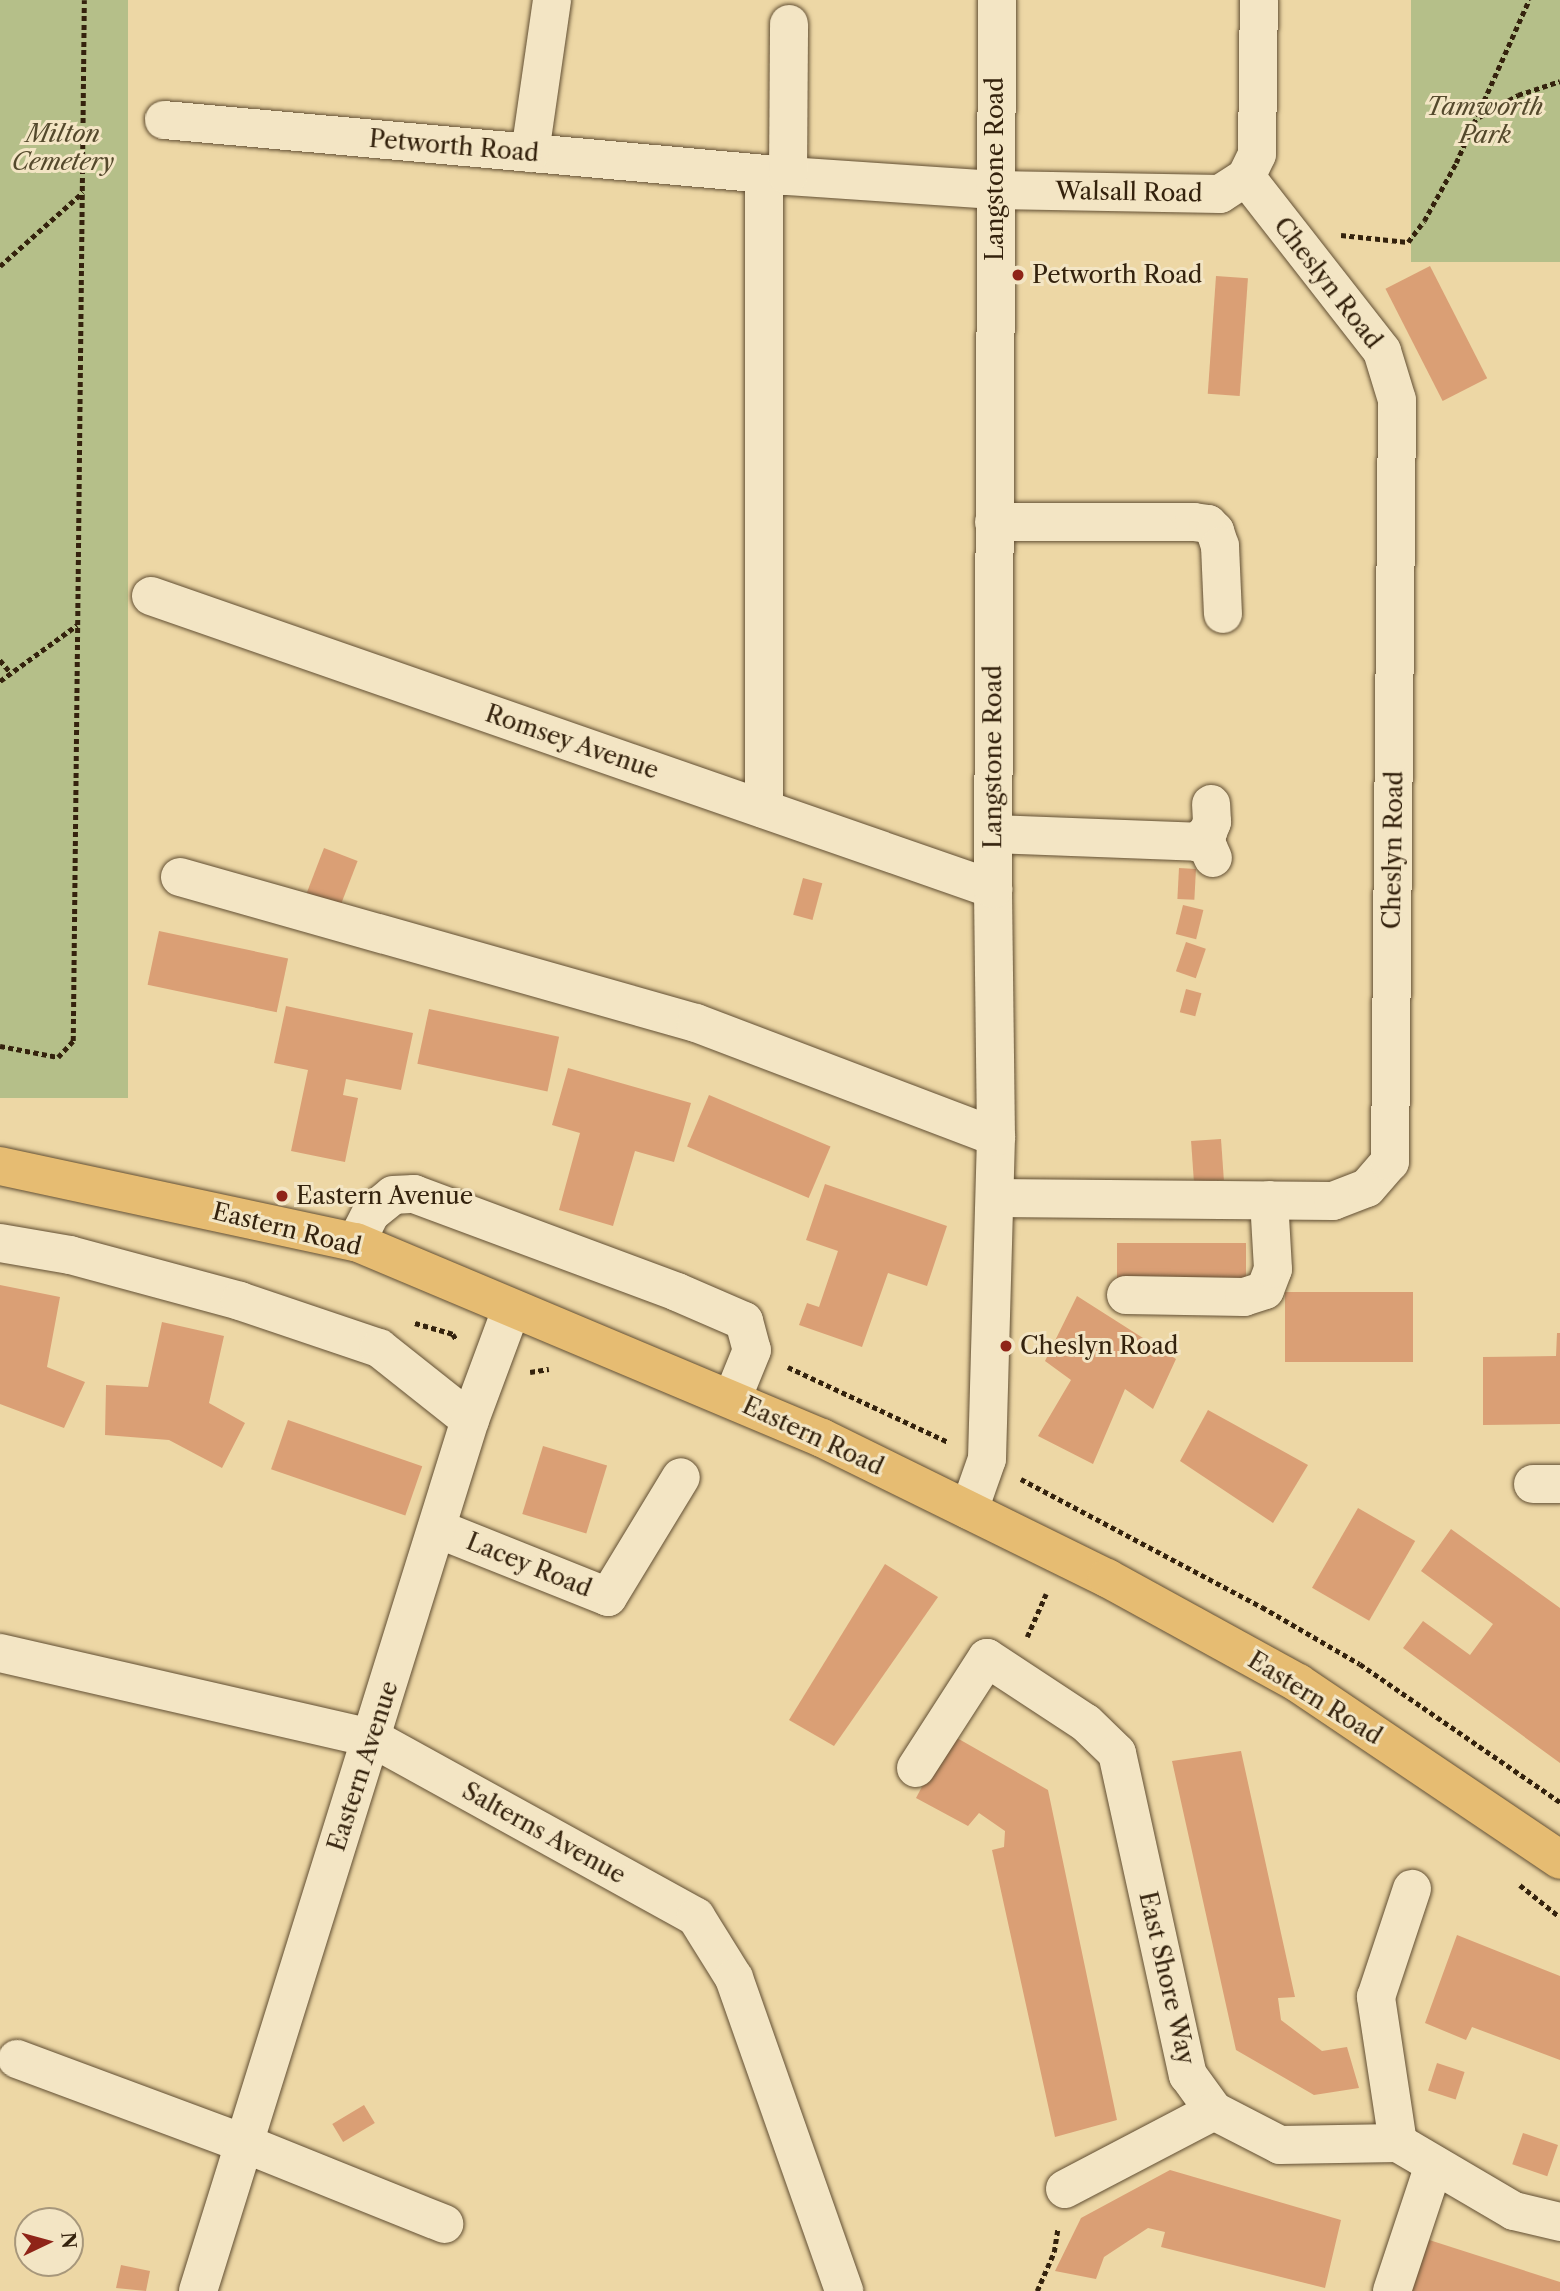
<!DOCTYPE html>
<style>
body{margin:0}
#map{position:relative;width:1560px;height:2291px;overflow:hidden;background:#edd7a5;font-family:"Libre Caslon Text",serif}
div>[style]{position:absolute}
.green>*{inset:0;background:#b5bf89;transform-origin:0 0}
.building>*{inset:0;background:#da9f75;transform-origin:0 0}
.path>*{height:4.5px;margin-top:-2.25px;transform-origin:0;background:repeating-linear-gradient(90deg,#34220d 0 5px,transparent 0 8.5px)}
.roads{filter:drop-shadow(0 0 2px #624f33) drop-shadow(0 0 2px #624f33)}
.minor>*{height:38px;margin:-19px;padding:0 19px;transform-origin:19px;border-radius:19px;background:#f3e5c4}
.major>*{height:38px;margin:-19px;padding:0 19px;transform-origin:19px;border-radius:19px;background:#e6bc72}
.dots>*{width:19px;height:19px;translate:-50% -50%;box-sizing:border-box;border:4px solid #f3e5c4;border-radius:50%}
span{translate:-50% -50%;white-space:nowrap;text-align:center;line-height:1.15;-webkit-text-stroke:6px #f3e5c4;paint-order:stroke}
.park-label{font-size:24px;color:#54492c;font-style:italic}
.street-label{font-size:24px;color:#34220d}
.poi-label{font-size:24px;color:#34220d}
.left{translate:0 -50%;text-align:left}
.north{position:absolute;left:14px;top:2207px;width:70px;height:70px;box-sizing:border-box;background:#f3e5c4;border:2px solid #a7977b;border-radius:50%;rotate:85deg;font-size:19px;font-weight:700;line-height:28px;text-align:center;color:#34220d}
.north::after{content:'';display:block;margin:auto;width:24px;height:32px;background:#8f2418;clip-path:polygon(50% 0,100% 100%,50% 72%,0 100%)}
</style>
<div id="map">
<div class="green">
<i style="left:0;top:0;width:128px;height:1098px"></i>
<i style="left:1411px;top:0;width:149px;height:262px"></i>
</div>
<div class="building">
<i style="left:1430px;top:266px;width:126px;height:50px;rotate:63deg"></i>
<i style="left:1216px;top:276px;width:32px;height:118px;rotate:4deg"></i>
<i style="left:324px;top:848px;width:36px;height:48px;rotate:21deg"></i>
<i style="left:1179px;top:868px;width:17px;height:31px;rotate:3deg"></i>
<i style="left:803px;top:878px;width:20px;height:38px;rotate:15deg"></i>
<i style="left:1183px;top:905px;width:21px;height:30px;rotate:14deg"></i>
<i style="left:159px;top:931px;width:132px;height:55px;rotate:12deg"></i>
<i style="left:1186px;top:942px;width:21px;height:31px;rotate:19deg"></i>
<i style="left:1186px;top:989px;width:16px;height:24px;rotate:15deg"></i>
<i style="clip-path:polygon(286px 1006px,413px 1033px,401px 1090px,346px 1079px,343px 1095px,358px 1098px,345px 1162px,291px 1151px,308px 1070px,274px 1063px)"></i>
<i style="left:429px;top:1009px;width:133px;height:56px;rotate:12deg"></i>
<i style="clip-path:polygon(568px 1068px,691px 1103px,674px 1162px,635px 1151px,613px 1226px,559px 1210px,580px 1133px,552px 1125px)"></i>
<i style="left:709px;top:1095px;width:132px;height:56px;rotate:23deg"></i>
<i style="left:1221px;top:1139px;width:41px;height:30px;rotate:86deg"></i>
<i style="clip-path:polygon(825px 1184px,947px 1226px,927px 1286px,888px 1273px,862px 1347px,799px 1325px,807px 1303px,819px 1307px,838px 1251px,806px 1240px)"></i>
<i style="left:1117px;top:1243px;width:129px;height:45px"></i>
<i style="clip-path:polygon(0 1285px,60px 1297px,47px 1367px,85px 1382px,64px 1428px,0 1404px)"></i>
<i style="left:1285px;top:1292px;width:128px;height:70px"></i>
<i style="clip-path:polygon(1077px 1296px,1176px 1359px,1153px 1409px,1125px 1389px,1093px 1464px,1038px 1436px,1071px 1380px,1045px 1361px)"></i>
<i style="clip-path:polygon(162px 1322px,224px 1336px,209px 1403px,245px 1423px,222px 1468px,169px 1440px,105px 1435px,106px 1385px,148px 1387px)"></i>
<i style="clip-path:polygon(1557px 1333px,1560px 1333px,1560px 1424px,1483px 1425px,1483px 1357px,1556px 1356px)"></i>
<i style="clip-path:polygon(1208px 1410px,1308px 1465px,1273px 1523px,1180px 1461px)"></i>
<i style="left:288px;top:1420px;width:142px;height:52px;rotate:19deg"></i>
<i style="left:543px;top:1446px;width:67px;height:71px;rotate:17deg"></i>
<i style="left:1358px;top:1508px;width:66px;height:92px;rotate:30deg"></i>
<i style="clip-path:polygon(1451px 1529px,1560px 1608px,1560px 1763px,1403px 1648px,1423px 1621px,1470px 1655px,1493px 1624px,1421px 1571px)"></i>
<i style="clip-path:polygon(885px 1564px,938px 1597px,834px 1746px,789px 1720px)"></i>
<i style="clip-path:polygon(950px 1734px,1048px 1790px,1117px 2120px,1055px 2137px,992px 1850px,1004px 1847px,1005px 1831px,979px 1813px,968px 1826px,916px 1798px)"></i>
<i style="clip-path:polygon(1241px 1751px,1295px 1997px,1278px 1998px,1281px 2020px,1322px 2051px,1347px 2047px,1359px 2088px,1314px 2095px,1236px 2050px,1172px 1761px)"></i>
<i style="clip-path:polygon(1457px 1935px,1560px 1976px,1560px 2060px,1472px 2027px,1466px 2040px,1425px 2023px)"></i>
<i style="left:1437px;top:2063px;width:29px;height:29px;rotate:18deg"></i>
<i style="left:364px;top:2105px;width:21px;height:37px;rotate:59deg"></i>
<i style="left:1523px;top:2133px;width:37px;height:33px;rotate:19deg"></i>
<i style="clip-path:polygon(1170px 2170px,1341px 2220px,1325px 2288px,1161px 2247px,1165px 2232px,1148px 2228px,1104px 2257px,1096px 2279px,1055px 2271px,1081px 2218px)"></i>
<i style="clip-path:polygon(1423px 2238px,1560px 2282px,1560px 2291px,1407px 2291px)"></i>
<i style="clip-path:polygon(121px 2265px,150px 2271px,146px 2291px,116px 2288px)"></i>
</div>
<div class="path">
<i style="left:1479px;top:117px;width:45px;rotate:-29.4deg"></i>
<i style="left:1518px;top:95px;width:44px;rotate:-18.4deg"></i>
<i style="left:1341px;top:235px;width:67px;rotate:6deg"></i>
<i style="left:1408px;top:242px;width:26px;rotate:-53deg"></i>
<i style="left:1424px;top:221px;width:66px;rotate:-61.1deg"></i>
<i style="left:1456px;top:163px;width:179px;rotate:-65.9deg"></i>
<i style="left:0;top:266px;width:111px;rotate:-41.7deg"></i>
<i style="left:0;top:660px;width:16px;rotate:50deg"></i>
<i style="left:0;top:681px;width:95px;rotate:-36deg"></i>
<i style="left:0;top:1046px;width:59px;rotate:10.7deg"></i>
<i style="left:58px;top:1057px;width:22px;rotate:-47deg"></i>
<i style="left:73px;top:1041px;width:1041px;rotate:-89.39deg"></i>
<i style="left:415px;top:1323px;width:40px;rotate:16deg"></i>
<i style="left:453px;top:1334px;width:8px;rotate:60deg"></i>
<i style="left:788px;top:1367px;width:177px;rotate:25.1deg"></i>
<i style="left:530px;top:1372px;width:19px;rotate:-9deg"></i>
<i style="left:1021px;top:1479px;width:273px;rotate:28deg"></i>
<i style="left:1262px;top:1607px;width:113px;rotate:30.2deg"></i>
<i style="left:1360px;top:1664px;width:243px;rotate:34.6deg"></i>
<i style="left:1027px;top:1637px;width:47px;rotate:-66.2deg"></i>
<i style="left:1520px;top:1885px;width:51px;rotate:38.7deg"></i>
<i style="left:1037px;top:2291px;width:43px;rotate:-66.4deg"></i>
<i style="left:1054px;top:2252px;width:25px;rotate:-81deg"></i>
</div>
<div class="roads">
<div class="minor">
<i style="left:164px;top:120px;width:627px;rotate:5.13deg"></i>
<i style="left:788px;top:176px;width:207px;rotate:3.9deg"></i>
<i style="left:995px;top:190px;width:225px;rotate:1deg"></i>
<i style="left:1220px;top:194px;width:31px;rotate:-33deg"></i>
<i style="left:1246px;top:177px;width:25px;rotate:-64deg"></i>
<i style="left:1257px;top:154px;width:154px;rotate:-89.3deg"></i>
<i style="left:530px;top:153px;width:155px;rotate:-81.8deg"></i>
<i style="left:764px;top:174px;width:635px;rotate:90deg"></i>
<i style="left:788px;top:176px;width:152px;rotate:-89.6deg"></i>
<i style="left:994px;top:522px;width:200px"></i>
<i style="left:1194px;top:522px;width:14px;rotate:8deg"></i>
<i style="left:1208px;top:524px;width:10px;rotate:45deg"></i>
<i style="left:1215px;top:531px;width:16px;rotate:72deg"></i>
<i style="left:1220px;top:546px;width:68px;rotate:87.5deg"></i>
<i style="left:151px;top:596px;width:892px;rotate:19.19deg"></i>
<i style="left:993px;top:834px;width:204px;rotate:2.2deg"></i>
<i style="left:1197px;top:842px;width:12px;rotate:24deg"></i>
<i style="left:1208px;top:847px;width:12px;rotate:66deg"></i>
<i style="left:1197px;top:842px;width:15px;rotate:-42deg"></i>
<i style="left:1208px;top:832px;width:11px;rotate:-68deg"></i>
<i style="left:1212px;top:822px;width:18px;rotate:-93deg"></i>
<i style="left:180px;top:877px;width:536px;rotate:15.8deg"></i>
<i style="left:696px;top:1023px;width:321px;rotate:20.8deg"></i>
<i style="left:995px;top:1198px;width:338px;rotate:0.5deg"></i>
<i style="left:1333px;top:1201px;width:36px;rotate:-21deg"></i>
<i style="left:1367px;top:1188px;width:35px;rotate:-49deg"></i>
<i style="left:1390px;top:1162px;width:762px;rotate:-89.47deg"></i>
<i style="left:1397px;top:400px;width:51px;rotate:-107deg"></i>
<i style="left:1382px;top:351px;width:221px;rotate:-128deg"></i>
<i style="left:356px;top:1242px;width:33px;rotate:-63deg"></i>
<i style="left:371px;top:1213px;width:28px;rotate:-39deg"></i>
<i style="left:393px;top:1195px;width:21px;rotate:-3deg"></i>
<i style="left:414px;top:1194px;width:281px;rotate:20.4deg"></i>
<i style="left:677px;top:1292px;width:73px;rotate:23.4deg"></i>
<i style="left:744px;top:1321px;width:30px;rotate:75deg"></i>
<i style="left:752px;top:1350px;width:53px;rotate:112.2deg"></i>
<i style="left:0;top:1243px;width:71px;rotate:9.7deg"></i>
<i style="left:70px;top:1255px;width:176px;rotate:15.1deg"></i>
<i style="left:240px;top:1301px;width:147px;rotate:18.7deg"></i>
<i style="left:379px;top:1348px;width:116px;rotate:38.4deg"></i>
<i style="left:1126px;top:1295px;width:118px;rotate:1deg"></i>
<i style="left:1244px;top:1297px;width:22px;rotate:-18deg"></i>
<i style="left:1265px;top:1290px;width:22px;rotate:-69deg"></i>
<i style="left:1273px;top:1269px;width:69px;rotate:-93.3deg"></i>
<i style="left:1533px;top:1484px;width:27px"></i>
<i style="left:969px;top:1510px;width:54px;rotate:-70.6deg"></i>
<i style="left:987px;top:1459px;width:322px;rotate:-88.4deg"></i>
<i style="left:996px;top:1137px;width:248px;rotate:-90.7deg"></i>
<i style="left:993px;top:889px;width:889px;rotate:-89.74deg"></i>
<i style="left:438px;top:1529px;width:183px;rotate:21.8deg"></i>
<i style="left:608px;top:1597px;width:140px;rotate:-58.7deg"></i>
<i style="left:0;top:1653px;width:382px;rotate:12.9deg"></i>
<i style="left:372px;top:1738px;width:370px;rotate:28.9deg"></i>
<i style="left:696px;top:1917px;width:72px;rotate:58.1deg"></i>
<i style="left:734px;top:1978px;width:332px;rotate:70.6deg"></i>
<i style="left:916px;top:1768px;width:131px;rotate:-57.2deg"></i>
<i style="left:987px;top:1658px;width:118px;rotate:33.3deg"></i>
<i style="left:1086px;top:1723px;width:43px;rotate:44.1deg"></i>
<i style="left:1117px;top:1753px;width:330px;rotate:77.6deg"></i>
<i style="left:1188px;top:2075px;width:44px;rotate:54.2deg"></i>
<i style="left:1214px;top:2111px;width:74px;rotate:27.3deg"></i>
<i style="left:1280px;top:2145px;width:118px;rotate:-1deg"></i>
<i style="left:1398px;top:2143px;width:134px;rotate:30.4deg"></i>
<i style="left:1514px;top:2211px;width:47px;rotate:13.4deg"></i>
<i style="left:17px;top:2059px;width:241px;rotate:20.4deg"></i>
<i style="left:243px;top:2143px;width:217px;rotate:21.9deg"></i>
<i style="left:1398px;top:2143px;width:148px;rotate:-98.6deg"></i>
<i style="left:1376px;top:1997px;width:114px;rotate:-71.6deg"></i>
<i style="left:1065px;top:2189px;width:168px;rotate:-27.6deg"></i>
<i style="left:198px;top:2291px;width:912px;rotate:-72.66deg"></i>
<i style="left:470px;top:1420px;width:117px;rotate:-69.6deg"></i>
<i style="left:1392px;top:2291px;width:133px;rotate:-71.6deg"></i>
</div>
<div class="major">
<i style="left:0;top:1166px;width:364px;rotate:12.1deg"></i>
<i style="left:356px;top:1242px;width:506px;rotate:22.81deg"></i>
<i style="left:822px;top:1438px;width:318px;rotate:26.2deg"></i>
<i style="left:1107px;top:1578px;width:218px;rotate:28.8deg"></i>
<i style="left:1298px;top:1683px;width:316px;rotate:34deg"></i>
</div>
</div>
<div class="dots">
<i style="left:1018px;top:275px;background:#8f2418"></i>
<i style="left:282px;top:1196px;background:#8f2418"></i>
<i style="left:1006px;top:1346px;background:#8f2418"></i>
</div>
<div class="park-label">
<span style="left:1485px;top:121px">Tamworth<br>Park</span>
<span style="left:63px;top:148px">Milton<br>Cemetery</span>
</div>
<div class="street-label">
<span style="left:454px;top:146px;rotate:5deg">Petworth Road</span>
<span style="left:995px;top:169px;rotate:-90deg">Langstone Road</span>
<span style="left:1129px;top:192px;rotate:1deg">Walsall Road</span>
<span style="left:1328px;top:283px;rotate:52deg">Cheslyn Road</span>
<span style="left:572px;top:742px;rotate:19deg">Romsey Avenue</span>
<span style="left:993px;top:757px;rotate:-90deg">Langstone Road</span>
<span style="left:1393px;top:850px;rotate:-89deg">Cheslyn Road</span>
<span style="left:287px;top:1229px;rotate:14deg">Eastern Road</span>
<span style="left:813px;top:1436px;rotate:25deg">Eastern Road</span>
<span style="left:529px;top:1565px;rotate:22deg">Lacey Road</span>
<span style="left:1315px;top:1698px;rotate:32deg">Eastern Road</span>
<span style="left:363px;top:1766px;rotate:-72deg">Eastern Avenue</span>
<span style="left:544px;top:1833px;rotate:29deg">Salterns Avenue</span>
<span style="left:1167px;top:1978px;rotate:77deg">East Shore Way</span>
</div>
<div class="poi-label">
<span class="left" style="left:1032px;top:275px">Petworth Road</span>
<span class="left" style="left:296px;top:1196px">Eastern Avenue</span>
<span class="left" style="left:1020px;top:1346px">Cheslyn Road</span>
</div>
<div class="north">N</div>
</div>
